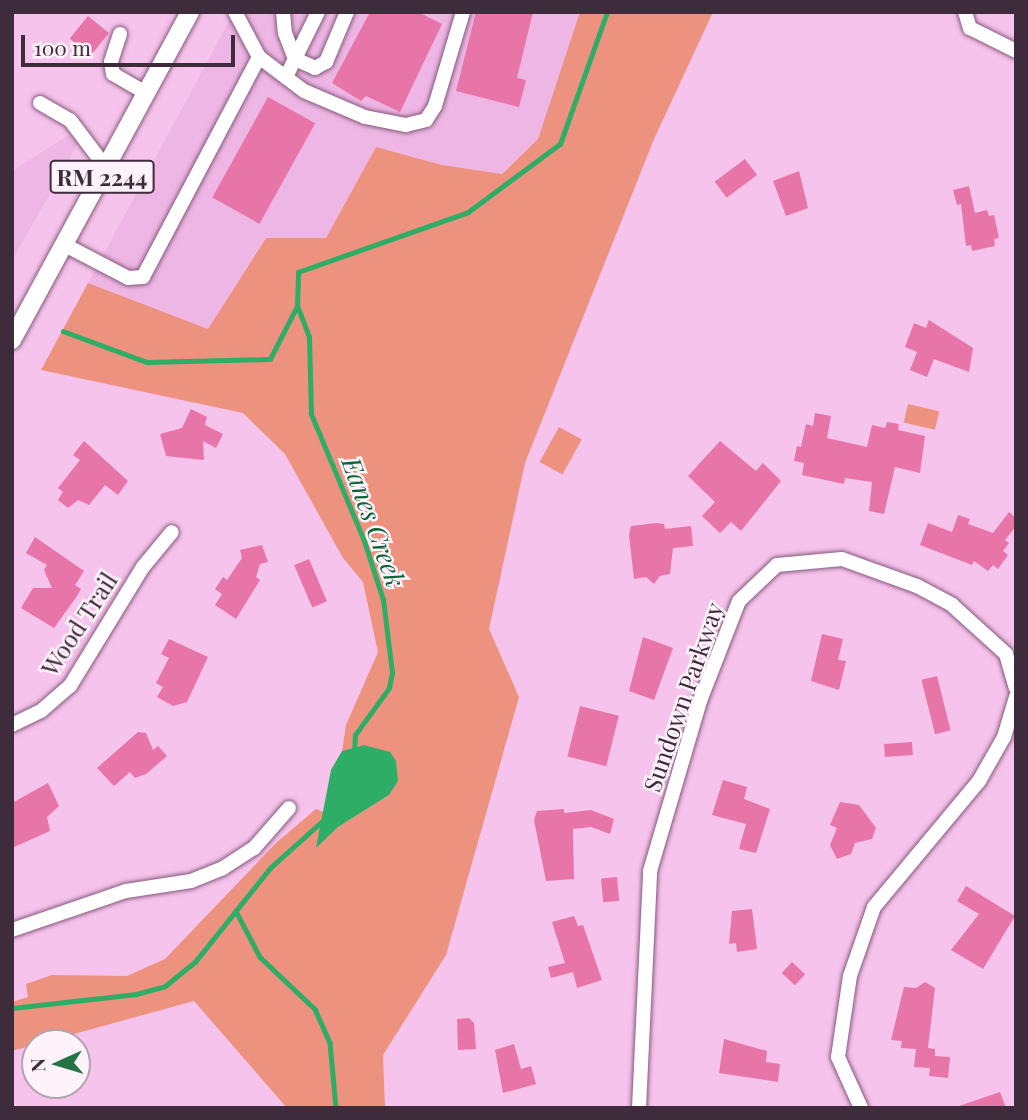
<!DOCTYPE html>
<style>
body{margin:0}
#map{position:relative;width:1028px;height:1120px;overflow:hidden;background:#f6c3ec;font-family:"Playfair Display",serif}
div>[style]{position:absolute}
.built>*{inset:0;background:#eeb6e4}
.green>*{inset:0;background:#ed927e;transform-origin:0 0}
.water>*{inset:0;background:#2ead66}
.stream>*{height:4.5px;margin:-2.25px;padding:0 2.25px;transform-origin:2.25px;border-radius:2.25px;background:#2ead66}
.building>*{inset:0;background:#e875a8;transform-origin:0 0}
.roads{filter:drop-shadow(0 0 2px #86597d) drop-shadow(0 0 2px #86597d)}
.minor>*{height:14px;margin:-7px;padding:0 7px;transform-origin:7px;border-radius:7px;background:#fff}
.major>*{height:18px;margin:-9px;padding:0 9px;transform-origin:9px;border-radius:9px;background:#fff}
span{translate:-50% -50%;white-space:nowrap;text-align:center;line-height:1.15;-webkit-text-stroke:5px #fef3fb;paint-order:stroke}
.shield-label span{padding:2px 5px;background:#fef3fb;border:2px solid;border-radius:5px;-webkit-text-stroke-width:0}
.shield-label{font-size:23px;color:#3e2b3b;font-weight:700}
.street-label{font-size:24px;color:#3e2b3b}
.water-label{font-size:26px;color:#096536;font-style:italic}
.frame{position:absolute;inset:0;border:14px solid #3e2b3b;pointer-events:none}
.north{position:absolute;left:21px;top:1029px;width:70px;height:70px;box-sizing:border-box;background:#fef3fb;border:2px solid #b1a3ae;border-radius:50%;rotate:266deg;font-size:19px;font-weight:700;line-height:28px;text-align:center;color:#3e2b3b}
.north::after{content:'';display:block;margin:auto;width:24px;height:32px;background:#237344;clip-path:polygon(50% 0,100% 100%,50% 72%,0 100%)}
.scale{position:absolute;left:21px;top:35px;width:214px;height:32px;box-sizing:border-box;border:4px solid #3e2b3b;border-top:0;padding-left:9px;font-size:21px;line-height:24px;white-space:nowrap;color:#3e2b3b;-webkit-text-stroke:5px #fef3fb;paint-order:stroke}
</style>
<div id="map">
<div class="built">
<i style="clip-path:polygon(234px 12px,580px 12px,538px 139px,501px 174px,442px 165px,376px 147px,326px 238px,265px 238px,208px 329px,88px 283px)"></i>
<i style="clip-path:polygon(67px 136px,80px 140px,12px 261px,12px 171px)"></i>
</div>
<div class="green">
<i style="clip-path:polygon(580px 12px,713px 12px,654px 139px,525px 463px,489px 629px,519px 697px,446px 955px,383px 1055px,385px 1108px,287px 1108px,194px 1001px,12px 1051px,12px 1002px,28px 997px,26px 984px,52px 975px,127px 976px,165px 959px,276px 843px,316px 809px,326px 813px,317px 846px,338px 827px,389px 795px,364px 745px,342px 751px,346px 725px,378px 652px,363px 582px,343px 558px,285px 454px,243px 413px,41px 370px,88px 283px,208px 329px,266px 238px,326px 238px,376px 147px,442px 165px,502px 174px,538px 139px)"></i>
<i style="left:908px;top:404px;width:32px;height:19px;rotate:13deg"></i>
<i style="left:559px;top:427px;width:26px;height:40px;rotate:29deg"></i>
</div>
<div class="water">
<i style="clip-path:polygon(364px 745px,390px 752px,396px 761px,398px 781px,389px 795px,338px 827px,316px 848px,331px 770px,342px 751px)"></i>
</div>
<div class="stream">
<i style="left:63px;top:331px;width:90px;rotate:20.3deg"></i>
<i style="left:147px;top:362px;width:123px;rotate:-1.4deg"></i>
<i style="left:270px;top:359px;width:59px;rotate:-63deg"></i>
<i style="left:354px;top:753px;width:18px;rotate:-87deg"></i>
<i style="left:355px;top:735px;width:58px;rotate:-54.1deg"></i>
<i style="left:389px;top:688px;width:15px;rotate:-79deg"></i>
<i style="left:392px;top:673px;width:74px;rotate:-97deg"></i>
<i style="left:383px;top:600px;width:62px;rotate:-107.9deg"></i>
<i style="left:364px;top:541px;width:138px;rotate:-112.7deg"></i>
<i style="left:311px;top:414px;width:77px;rotate:-91.5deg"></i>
<i style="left:309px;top:337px;width:33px;rotate:-111deg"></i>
<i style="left:297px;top:306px;width:34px;rotate:-88deg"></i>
<i style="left:298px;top:272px;width:180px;rotate:-19.4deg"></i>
<i style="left:468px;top:212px;width:114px;rotate:-36.5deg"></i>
<i style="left:560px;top:144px;width:140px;rotate:-70.4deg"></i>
<i style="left:236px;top:911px;width:52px;rotate:62.4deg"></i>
<i style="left:260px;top:957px;width:76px;rotate:43.4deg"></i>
<i style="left:315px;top:1009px;width:37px;rotate:66deg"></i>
<i style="left:330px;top:1043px;width:65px;rotate:84.7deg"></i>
<i style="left:12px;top:1008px;width:125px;rotate:-6.4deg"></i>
<i style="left:136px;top:994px;width:30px;rotate:-15deg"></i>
<i style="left:165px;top:986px;width:38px;rotate:-39deg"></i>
<i style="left:195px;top:962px;width:120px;rotate:-51.4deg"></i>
<i style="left:270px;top:868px;width:78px;rotate:-41.9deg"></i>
</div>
<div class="building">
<i style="clip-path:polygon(370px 12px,418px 12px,442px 24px,400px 112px,366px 96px,361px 101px,332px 83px)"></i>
<i style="clip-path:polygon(476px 12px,533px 12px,517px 78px,526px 80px,519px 107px,456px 91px)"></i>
<i style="left:88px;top:16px;width:27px;height:29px;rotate:39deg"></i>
<i style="left:268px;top:97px;width:54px;height:115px;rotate:29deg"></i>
<i style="left:745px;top:159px;width:20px;height:38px;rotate:53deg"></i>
<i style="clip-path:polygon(799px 171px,808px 208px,786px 216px,773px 181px)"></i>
<i style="clip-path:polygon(969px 186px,975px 213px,987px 210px,989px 216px,994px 215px,999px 238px,994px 239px,995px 246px,972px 251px,971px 245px,966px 246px,961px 204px,957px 205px,953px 190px)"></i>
<i style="clip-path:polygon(929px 320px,973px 348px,969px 372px,934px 359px,927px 377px,910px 370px,917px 352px,905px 347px,914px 323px,926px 328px)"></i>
<i style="clip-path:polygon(191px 409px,207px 417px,205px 425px,223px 434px,216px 448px,203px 441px,204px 460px,166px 456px,160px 434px,182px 428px)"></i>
<i style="clip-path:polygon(815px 413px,831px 416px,827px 438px,867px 447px,872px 425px,885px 428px,887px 422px,899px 424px,898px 430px,925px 436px,920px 473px,895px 467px,884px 514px,869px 511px,872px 482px,845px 478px,844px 484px,802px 475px,804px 463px,794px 461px,797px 446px,801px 447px,806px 424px,813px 426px)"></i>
<i style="clip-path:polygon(84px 441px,128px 481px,118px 495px,105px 485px,89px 505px,78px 500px,68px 508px,58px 500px,63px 492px,58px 488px,80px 460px,73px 455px)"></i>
<i style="clip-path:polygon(720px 441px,756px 471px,763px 463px,781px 481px,741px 531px,731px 522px,720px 533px,702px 516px,715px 502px,688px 476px)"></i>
<i style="clip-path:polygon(1009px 512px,1016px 518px,1016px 526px,1005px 540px,1009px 543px,1003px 551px,1008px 555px,998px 569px,993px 565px,988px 571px,974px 561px,972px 565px,920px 545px,928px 523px,952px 532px,958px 515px,970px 519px,968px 524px,993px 533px)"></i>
<i style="clip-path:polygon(656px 523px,664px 524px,665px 529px,691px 526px,693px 546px,673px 548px,670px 574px,660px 576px,654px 584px,646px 577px,634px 579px,629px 535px,631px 526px)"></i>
<i style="clip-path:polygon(35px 537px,84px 571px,75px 585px,81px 589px,77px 596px,54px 628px,21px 608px,33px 588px,52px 588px,44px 570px,47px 565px,26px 553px)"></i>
<i style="clip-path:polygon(262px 545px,268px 562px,260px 564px,256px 577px,260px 580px,236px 619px,215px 605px,222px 594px,215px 589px,223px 577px,227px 580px,242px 558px,240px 550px)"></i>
<i style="left:309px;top:559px;width:46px;height:16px;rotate:67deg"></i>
<i style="clip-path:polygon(822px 634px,843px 639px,838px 660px,846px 661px,839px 690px,811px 681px)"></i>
<i style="clip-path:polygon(643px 637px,673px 648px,654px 700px,629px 691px)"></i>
<i style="clip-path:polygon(169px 639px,208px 657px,187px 702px,173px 706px,157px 697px,163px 687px,156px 683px,169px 658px,161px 654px)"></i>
<i style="left:937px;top:676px;width:56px;height:16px;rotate:76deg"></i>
<i style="left:580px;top:706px;width:40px;height:52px;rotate:14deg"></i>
<i style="clip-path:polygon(138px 732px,146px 733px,153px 750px,158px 746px,167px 756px,146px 774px,135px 778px,130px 772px,114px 786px,97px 768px)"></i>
<i style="left:912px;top:742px;width:13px;height:28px;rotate:86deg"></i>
<i style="clip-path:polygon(723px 780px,747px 787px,744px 799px,770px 809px,756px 853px,739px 849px,746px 824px,712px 815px)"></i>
<i style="clip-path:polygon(48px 783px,59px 806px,47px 817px,50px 831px,12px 848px,12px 803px)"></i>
<i style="clip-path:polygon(840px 802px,859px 805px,876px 828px,872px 839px,855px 843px,851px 854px,837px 859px,830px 845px,837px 828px,830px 825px)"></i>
<i style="clip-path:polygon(564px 809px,564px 813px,591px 810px,614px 819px,610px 834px,591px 827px,573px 829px,574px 879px,546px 881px,534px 820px,537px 811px)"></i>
<i style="left:617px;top:877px;width:24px;height:16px;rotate:85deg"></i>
<i style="clip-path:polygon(966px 886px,1015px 916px,983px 969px,951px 950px,979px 914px,957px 901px)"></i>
<i style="clip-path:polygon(752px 909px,757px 949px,737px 952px,736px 943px,729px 944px,732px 911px)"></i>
<i style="clip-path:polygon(574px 916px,578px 926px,583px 925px,602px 980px,577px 988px,573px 972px,551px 978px,548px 967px,565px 963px,552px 922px)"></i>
<i style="left:792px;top:962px;width:18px;height:15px;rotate:43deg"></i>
<i style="clip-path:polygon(925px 982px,935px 988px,928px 1048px,935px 1049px,935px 1056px,950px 1057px,948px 1078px,929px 1076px,930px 1068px,914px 1067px,916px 1049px,901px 1048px,902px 1041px,891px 1040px,904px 987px,916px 988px)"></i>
<i style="clip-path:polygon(469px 1018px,474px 1023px,476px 1049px,458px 1050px,457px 1019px)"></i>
<i style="clip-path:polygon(724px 1039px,767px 1051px,766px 1062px,780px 1064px,778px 1082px,719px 1073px)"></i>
<i style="clip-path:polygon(514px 1044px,521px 1069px,531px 1066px,536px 1084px,503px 1093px,495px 1050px)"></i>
<i style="clip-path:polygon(1000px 1092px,1006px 1108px,959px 1108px,959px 1106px)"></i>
</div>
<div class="roads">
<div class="minor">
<i style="left:235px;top:12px;width:51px;rotate:61.9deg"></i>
<i style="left:259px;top:57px;width:56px;rotate:37.1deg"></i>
<i style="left:304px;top:91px;width:66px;rotate:23.1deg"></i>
<i style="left:365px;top:117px;width:42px;rotate:11deg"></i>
<i style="left:406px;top:125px;width:21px;rotate:-14deg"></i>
<i style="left:426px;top:120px;width:17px;rotate:-57deg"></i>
<i style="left:435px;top:106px;width:98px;rotate:-73.4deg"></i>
<i style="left:283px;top:12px;width:21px;rotate:85deg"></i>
<i style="left:285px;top:33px;width:28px;rotate:69deg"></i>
<i style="left:295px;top:59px;width:22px;rotate:24deg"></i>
<i style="left:315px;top:68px;width:13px;rotate:-29deg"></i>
<i style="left:326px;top:62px;width:54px;rotate:-67.2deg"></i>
<i style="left:965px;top:12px;width:17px;rotate:73deg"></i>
<i style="left:970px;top:28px;width:51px;rotate:26.6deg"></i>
<i style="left:120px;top:34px;width:29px;rotate:108deg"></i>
<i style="left:111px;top:62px;width:12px;rotate:81deg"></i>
<i style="left:113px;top:74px;width:39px;rotate:30deg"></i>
<i style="left:286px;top:77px;width:72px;rotate:-63.8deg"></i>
<i style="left:40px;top:103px;width:34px;rotate:30deg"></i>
<i style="left:70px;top:120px;width:61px;rotate:52.9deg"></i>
<i style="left:65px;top:245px;width:71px;rotate:27.6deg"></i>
<i style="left:128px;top:278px;width:15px;rotate:-4deg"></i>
<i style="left:143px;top:277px;width:249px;rotate:-62.2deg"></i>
<i style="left:12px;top:725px;width:32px;rotate:-26deg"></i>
<i style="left:41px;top:711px;width:38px;rotate:-41deg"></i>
<i style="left:70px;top:686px;width:140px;rotate:-58.5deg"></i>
<i style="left:143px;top:567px;width:45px;rotate:-50.4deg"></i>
<i style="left:12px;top:930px;width:120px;rotate:-18.9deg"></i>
<i style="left:126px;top:891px;width:66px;rotate:-8.7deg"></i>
<i style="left:191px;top:881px;width:35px;rotate:-22deg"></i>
<i style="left:223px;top:868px;width:37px;rotate:-33deg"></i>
<i style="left:254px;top:848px;width:53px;rotate:-48.8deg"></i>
<i style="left:639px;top:1108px;width:237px;rotate:-87.3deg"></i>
<i style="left:650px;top:871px;width:177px;rotate:-73.6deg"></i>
<i style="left:700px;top:701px;width:107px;rotate:-68.7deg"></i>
<i style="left:739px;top:601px;width:52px;rotate:-43.5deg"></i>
<i style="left:777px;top:565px;width:65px;rotate:-5.3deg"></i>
<i style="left:842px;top:559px;width:80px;rotate:19.8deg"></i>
<i style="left:917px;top:586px;width:40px;rotate:28deg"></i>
<i style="left:952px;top:605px;width:73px;rotate:42.2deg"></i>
<i style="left:1006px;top:654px;width:35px;rotate:74deg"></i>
<i style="left:861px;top:1108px;width:56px;rotate:-114.3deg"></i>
<i style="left:838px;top:1057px;width:82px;rotate:-81.6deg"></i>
<i style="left:850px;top:976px;width:73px;rotate:-70.8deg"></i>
<i style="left:874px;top:907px;width:164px;rotate:-50.2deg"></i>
<i style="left:979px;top:781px;width:51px;rotate:-60.4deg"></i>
<i style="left:1004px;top:737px;width:42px;rotate:-73.3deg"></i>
</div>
<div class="major">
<i style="left:12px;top:340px;width:373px;rotate:-61.5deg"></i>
</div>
</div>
<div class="shield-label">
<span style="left:102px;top:177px">RM 2244</span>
</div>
<div class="street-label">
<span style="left:79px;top:624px;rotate:-57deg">Wood Trail</span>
<span style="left:683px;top:697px;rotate:-71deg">Sundown Parkway</span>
</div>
<div class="water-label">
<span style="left:374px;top:522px;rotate:70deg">Eanes Creek</span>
</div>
<div class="frame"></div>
<div class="north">N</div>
<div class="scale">100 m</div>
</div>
